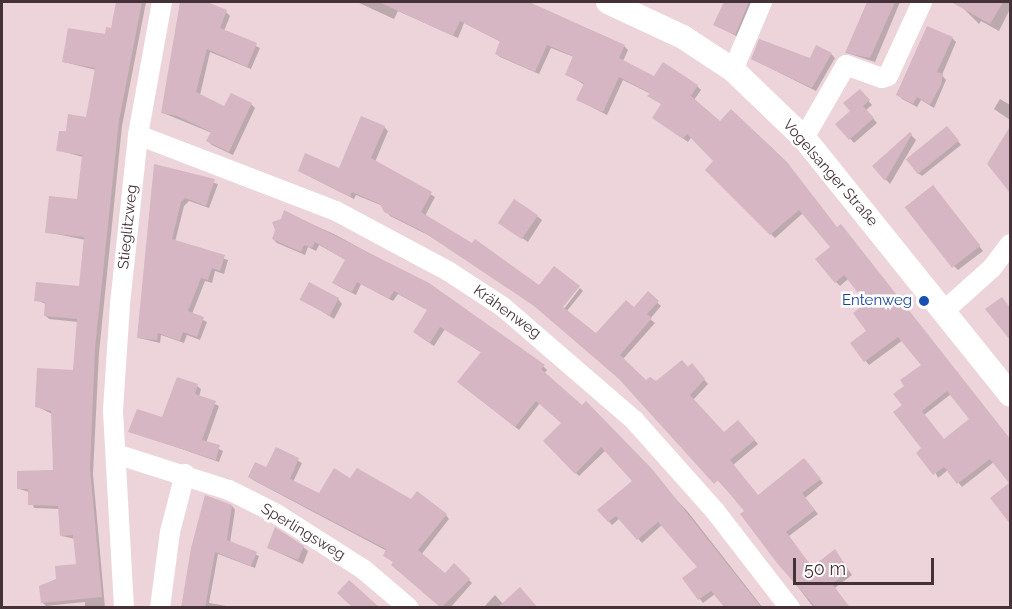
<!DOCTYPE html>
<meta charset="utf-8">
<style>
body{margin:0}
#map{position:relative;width:1012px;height:609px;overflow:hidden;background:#f3e2e7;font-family:Raleway,sans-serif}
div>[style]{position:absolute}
.residential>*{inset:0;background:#ecd4da;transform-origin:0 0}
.shadow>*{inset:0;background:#0003}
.building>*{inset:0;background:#d5b6c2;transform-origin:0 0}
.minor>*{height:20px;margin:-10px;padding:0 10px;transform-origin:10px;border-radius:10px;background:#fff}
.tertiary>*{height:24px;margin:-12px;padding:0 12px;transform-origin:12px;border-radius:12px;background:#fff}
.dots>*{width:16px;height:16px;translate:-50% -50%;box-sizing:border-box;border:3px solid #fff;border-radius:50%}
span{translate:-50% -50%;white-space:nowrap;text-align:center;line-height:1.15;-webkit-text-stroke:5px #fff;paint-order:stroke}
.street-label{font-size:15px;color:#453239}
.transit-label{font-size:15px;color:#164399}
.right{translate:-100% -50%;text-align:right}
.frame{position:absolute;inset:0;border:3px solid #453239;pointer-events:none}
.scale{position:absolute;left:793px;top:558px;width:141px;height:27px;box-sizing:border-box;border:3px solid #453239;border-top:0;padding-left:8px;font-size:18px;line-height:21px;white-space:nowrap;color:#453239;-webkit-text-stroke:4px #fff;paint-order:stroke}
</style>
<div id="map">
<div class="residential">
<i style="left:2px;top:2px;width:1008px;height:605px"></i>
</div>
<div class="shadow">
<i style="clip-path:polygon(117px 2px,146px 2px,122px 126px,99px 353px,93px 474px,105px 608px,85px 608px,85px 602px,46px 606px,42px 602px,58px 580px,77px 565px,75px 539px,62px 536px,60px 509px,34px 508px,29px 492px,19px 489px,54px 472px,52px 414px,36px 406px,75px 371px,78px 322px,49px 319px,45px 315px,46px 304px,36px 300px,81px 288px,86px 240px,46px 232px,78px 200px,83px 157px,57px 150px,67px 133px,87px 118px,96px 70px,64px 62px,112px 30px)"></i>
<i style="clip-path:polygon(181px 2px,203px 2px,226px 12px,230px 16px,224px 31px,260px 48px,251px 69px,210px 52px,200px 95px,225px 108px,251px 104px,255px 108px,233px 155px,212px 145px,208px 141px,212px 133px,163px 113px)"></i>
<i style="clip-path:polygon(evenodd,357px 2px,525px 2px,624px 46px,628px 50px,623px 61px,654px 78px,697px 86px,701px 90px,694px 100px,720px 123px,731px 111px,772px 148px,1010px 443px,994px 462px,962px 487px,948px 470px,938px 478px,904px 405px,906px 386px,923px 365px,903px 340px,869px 365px,852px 344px,868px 331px,868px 304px,848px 279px,840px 286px,836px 282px,832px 247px,803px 213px,775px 238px,707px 170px,715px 161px,692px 136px,688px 142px,654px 118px,662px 105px,651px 94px,623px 80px,607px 115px,578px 100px,585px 85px,566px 74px,574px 57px,551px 48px,539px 74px,500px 57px,496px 53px,501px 42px,464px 23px,458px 38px,398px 11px,394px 19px,357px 2px,951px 394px,971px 420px,944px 440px,924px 415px,951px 394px)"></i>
<i style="clip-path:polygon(725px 2px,756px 2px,740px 38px,715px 25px)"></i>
<i style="clip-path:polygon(869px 2px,900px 2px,875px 62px,847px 53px)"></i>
<i style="clip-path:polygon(965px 2px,1010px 2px,1010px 9px,999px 31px,981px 21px,979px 24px,962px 7px)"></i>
<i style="clip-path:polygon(952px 38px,956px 42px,942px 75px,946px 80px,934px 108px,921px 100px,917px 107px,902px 99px,898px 94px)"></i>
<i style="clip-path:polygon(831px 54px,835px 58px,816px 91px,752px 59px,811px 60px)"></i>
<i style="clip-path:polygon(860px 91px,872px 105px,866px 110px,877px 123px,854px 143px,837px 124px,852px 111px)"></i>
<i style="clip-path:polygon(1000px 99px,1010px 105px,1010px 120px,994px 109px)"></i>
<i style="clip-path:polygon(384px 127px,388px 131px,375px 162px,435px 197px,425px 216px,560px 314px,580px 288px,583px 291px,566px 312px,596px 335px,634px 309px,648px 294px,661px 306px,650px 319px,655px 323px,623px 359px,646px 382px,655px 383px,695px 369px,708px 384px,693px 400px,724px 434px,742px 426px,758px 444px,733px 465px,759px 497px,808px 464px,823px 483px,805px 498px,818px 514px,789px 536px,812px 568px,838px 555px,852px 575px,835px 588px,850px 608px,814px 608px,742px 515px,747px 511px,613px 371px,524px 297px,428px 235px,390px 216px,383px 206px,356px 195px,354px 199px,299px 171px,340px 169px)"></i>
<i style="clip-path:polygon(950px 131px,961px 145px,922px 176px,918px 173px)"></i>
<i style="clip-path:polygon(910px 134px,916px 140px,890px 184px,874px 166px)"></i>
<i style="clip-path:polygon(155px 166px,218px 184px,209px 208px,189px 201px,184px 206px,175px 242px,228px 260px,224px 274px,215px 271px,212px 283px,205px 281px,192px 314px,207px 322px,200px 340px,187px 335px,184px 343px,161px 335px,160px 343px,139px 338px)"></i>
<i style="clip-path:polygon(937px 191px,983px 251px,958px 270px,954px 266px)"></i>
<i style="clip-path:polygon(285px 212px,336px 235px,447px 296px,544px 367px,547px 370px,544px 374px,582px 407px,586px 404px,688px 512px,763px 608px,739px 608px,715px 594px,703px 603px,684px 578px,699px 567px,663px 524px,642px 543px,620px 518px,612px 525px,599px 510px,634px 481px,606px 450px,579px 476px,545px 441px,562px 423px,540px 403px,519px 430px,463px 386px,482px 353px,445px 329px,434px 346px,419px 336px,429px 311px,398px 294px,393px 301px,361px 284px,356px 295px,338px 286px,334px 283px,346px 260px,319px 245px,316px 251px,308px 247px,305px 255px,277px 243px,273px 239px)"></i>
<i style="clip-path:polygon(537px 216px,542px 220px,528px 242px,500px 223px)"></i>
<i style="clip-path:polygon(302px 299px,338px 299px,342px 304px,334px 319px)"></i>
<i style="clip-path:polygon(197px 386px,201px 389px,199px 397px,219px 406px,206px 443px,223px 451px,219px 462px,130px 431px,163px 419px)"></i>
<i style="clip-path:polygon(277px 449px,302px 463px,293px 482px,319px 495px,351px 480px,446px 515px,449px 519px,421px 555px,445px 575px,454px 565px,472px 583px,450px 608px,443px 608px,397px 569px,387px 551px,253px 480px,249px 476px,267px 469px)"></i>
<i style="clip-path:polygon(232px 506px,235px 510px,230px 543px,259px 556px,255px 568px,218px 554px,209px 603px,238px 608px,184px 608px)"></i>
<i style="clip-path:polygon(303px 547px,308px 551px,303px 564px,269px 548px)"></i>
<i style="clip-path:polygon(495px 595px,503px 604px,536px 608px,483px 608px)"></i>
</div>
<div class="building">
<i style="clip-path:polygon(116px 2px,142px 2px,119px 121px,95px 348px,90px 469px,102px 597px,41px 603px,39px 586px,56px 579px,55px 566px,76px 564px,73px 535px,60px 536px,58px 506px,28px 505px,28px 489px,17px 489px,17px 471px,53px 470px,51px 411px,35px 407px,37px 368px,73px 370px,77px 319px,44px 316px,45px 302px,34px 301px,36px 282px,79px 286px,84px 237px,45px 233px,49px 196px,77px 199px,82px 155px,56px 151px,59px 131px,66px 131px,68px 114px,86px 117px,95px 68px,62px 62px,68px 28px,105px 34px,106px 27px,111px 28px)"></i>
<i style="clip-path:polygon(180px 2px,207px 2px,227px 10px,220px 28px,257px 43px,247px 67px,207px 49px,196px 92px,224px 106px,231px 93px,252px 103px,229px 152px,206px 141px,211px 132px,177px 116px,161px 113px)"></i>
<i style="clip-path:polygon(evenodd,379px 2px,529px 2px,625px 45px,619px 58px,654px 76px,663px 62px,698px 85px,691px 96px,720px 121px,731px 109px,787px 162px,837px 227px,841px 224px,1011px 440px,1011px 525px,990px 498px,1009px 483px,990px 459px,957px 484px,944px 467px,933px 475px,916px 453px,921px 448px,893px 412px,902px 405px,893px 394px,904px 386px,900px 380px,921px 365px,898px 337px,864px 362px,850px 343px,866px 331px,853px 313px,866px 303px,844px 275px,835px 283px,815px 259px,830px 247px,799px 210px,770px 235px,705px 170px,713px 161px,687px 134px,683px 139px,652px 118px,661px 104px,647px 96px,650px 93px,619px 77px,603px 112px,576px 100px,584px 83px,565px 75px,573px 56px,547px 45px,535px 72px,495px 54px,500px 41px,460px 21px,453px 36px,379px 2px,947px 391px,969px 419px,944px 439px,922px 411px,947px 391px)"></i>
<i style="clip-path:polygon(724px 2px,749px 2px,735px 35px,713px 25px)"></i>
<i style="clip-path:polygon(867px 2px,895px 2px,870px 58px,845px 53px)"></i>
<i style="clip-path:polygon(951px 2px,1003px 2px,990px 24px)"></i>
<i style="clip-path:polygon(927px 26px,953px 37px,937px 72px,943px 74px,941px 85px,930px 105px,917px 97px,913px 104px,896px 95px)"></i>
<i style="clip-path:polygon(759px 39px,810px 58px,816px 45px,832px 53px,812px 88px,751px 59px)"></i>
<i style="clip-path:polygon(860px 89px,870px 100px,863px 106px,874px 118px,849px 140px,835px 124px,850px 111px,843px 103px)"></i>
<i style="clip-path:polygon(361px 116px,385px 126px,371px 158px,432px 192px,421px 212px,472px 243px,475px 239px,539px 285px,554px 266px,580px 286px,563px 307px,596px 333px,626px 300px,634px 307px,648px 291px,659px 301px,647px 314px,652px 318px,620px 355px,646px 380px,650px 377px,656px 381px,682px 360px,688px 367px,692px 363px,705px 379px,690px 395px,724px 432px,738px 420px,755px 440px,730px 460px,758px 495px,804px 458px,821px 479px,802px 493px,815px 510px,786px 532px,812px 567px,835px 549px,849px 571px,832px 584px,850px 608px,816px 608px,777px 563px,740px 514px,744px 511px,718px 480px,714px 484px,619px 379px,534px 306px,422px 231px,384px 212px,380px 204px,352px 192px,350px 197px,298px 171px,305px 153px,339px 168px)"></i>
<i style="clip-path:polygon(1011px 125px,1011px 194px,987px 164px)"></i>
<i style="left:947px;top:126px;width:19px;height:53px;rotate:51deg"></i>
<i style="clip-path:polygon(910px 132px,912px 134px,885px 181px,872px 166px)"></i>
<i style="clip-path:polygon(154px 164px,215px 179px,206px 206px,185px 198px,181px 202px,172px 239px,225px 255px,220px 271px,212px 268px,208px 280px,201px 278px,188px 311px,204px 317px,197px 337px,183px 332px,180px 341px,158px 333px,157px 340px,137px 338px)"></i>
<i style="left:933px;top:185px;width:77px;height:36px;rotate:52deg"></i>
<i style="left:514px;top:199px;width:29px;height:29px;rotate:34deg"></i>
<i style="clip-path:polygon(284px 210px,429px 283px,545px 365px,541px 369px,582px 405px,586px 401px,653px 470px,762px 608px,725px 608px,711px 591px,698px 600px,682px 578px,697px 567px,658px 522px,637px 540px,616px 516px,608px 522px,597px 510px,632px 481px,601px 447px,575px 474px,543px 441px,561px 423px,536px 401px,515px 427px,457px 382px,481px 352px,440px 327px,430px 343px,413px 332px,427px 310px,394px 291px,389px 299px,357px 282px,352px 292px,332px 283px,345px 260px,315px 242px,312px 248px,304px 245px,301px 252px,272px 239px,275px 230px,272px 222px,281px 219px)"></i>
<i style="left:309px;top:282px;width:34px;height:20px;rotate:28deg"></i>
<i style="clip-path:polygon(1002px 297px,1011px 309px,1011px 341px,985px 309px)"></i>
<i style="clip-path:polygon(177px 377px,198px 384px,195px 394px,216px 401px,202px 440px,220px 445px,216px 460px,128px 432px,137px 409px,162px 417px)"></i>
<i style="clip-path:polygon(276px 447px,299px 458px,290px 479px,319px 493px,334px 468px,350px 478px,357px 468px,411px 499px,417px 491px,447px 514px,418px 550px,445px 573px,454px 563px,470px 579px,441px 608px,391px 565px,393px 562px,383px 556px,386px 549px,248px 477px,255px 462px,266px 467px)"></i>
<i style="clip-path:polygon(205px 495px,232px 505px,227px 540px,257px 552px,251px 566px,215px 552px,205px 608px,181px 608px,191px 548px)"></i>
<i style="clip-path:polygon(275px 527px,304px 546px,298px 560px,267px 548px)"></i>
<i style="clip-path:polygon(349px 580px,357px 587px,380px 608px,353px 608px,337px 593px)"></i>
<i style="clip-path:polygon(520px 587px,538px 608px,497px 608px)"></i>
</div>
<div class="minor">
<i style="left:733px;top:70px;width:74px;rotate:-66.9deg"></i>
<i style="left:138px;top:135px;width:212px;rotate:21deg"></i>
<i style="left:336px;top:211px;width:127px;rotate:28.2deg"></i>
<i style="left:448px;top:271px;width:66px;rotate:33.2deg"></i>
<i style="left:503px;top:307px;width:173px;rotate:40.8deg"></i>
<i style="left:634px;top:420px;width:122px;rotate:48.3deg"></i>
<i style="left:715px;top:511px;width:123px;rotate:52.3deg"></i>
<i style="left:804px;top:138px;width:84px;rotate:-60.1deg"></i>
<i style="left:846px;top:65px;width:38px;rotate:20deg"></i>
<i style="left:882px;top:78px;width:6px;rotate:-18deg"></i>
<i style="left:888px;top:76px;width:81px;rotate:-65.3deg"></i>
<i style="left:944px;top:311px;width:64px;rotate:-41.9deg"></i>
<i style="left:992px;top:268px;width:30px;rotate:-53deg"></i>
<i style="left:116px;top:454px;width:119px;rotate:17.7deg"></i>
<i style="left:229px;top:490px;width:51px;rotate:26.6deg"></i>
<i style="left:275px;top:513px;width:104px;rotate:32.5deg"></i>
<i style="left:363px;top:569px;width:60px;rotate:40.3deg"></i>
<i style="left:124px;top:608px;width:198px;rotate:-93.2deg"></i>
<i style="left:113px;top:410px;width:106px;rotate:-86.2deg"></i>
<i style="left:120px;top:304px;width:170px;rotate:-83.9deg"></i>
<i style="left:138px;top:135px;width:135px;rotate:-79.8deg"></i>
<i style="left:160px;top:608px;width:77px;rotate:-82.5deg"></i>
<i style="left:170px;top:532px;width:60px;rotate:-75.5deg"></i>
</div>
<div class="tertiary">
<i style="left:608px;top:2px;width:83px;rotate:25deg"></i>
<i style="left:683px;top:37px;width:60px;rotate:33.4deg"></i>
<i style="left:733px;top:70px;width:98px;rotate:43.8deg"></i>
<i style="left:804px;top:138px;width:329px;rotate:51.2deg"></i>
</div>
<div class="dots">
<i style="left:924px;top:301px;background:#1a4fb4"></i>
</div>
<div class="street-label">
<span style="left:830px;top:173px;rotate:49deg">Vogelsanger Straße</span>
<span style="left:128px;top:227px;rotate:-84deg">Stieglitzweg</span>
<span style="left:507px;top:312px;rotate:36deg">Krähenweg</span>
<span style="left:303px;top:532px;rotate:31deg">Sperlingsweg</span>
</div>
<div class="transit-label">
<span class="right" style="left:912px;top:301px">Entenweg</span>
</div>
<div class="frame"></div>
<div class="scale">50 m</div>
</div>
